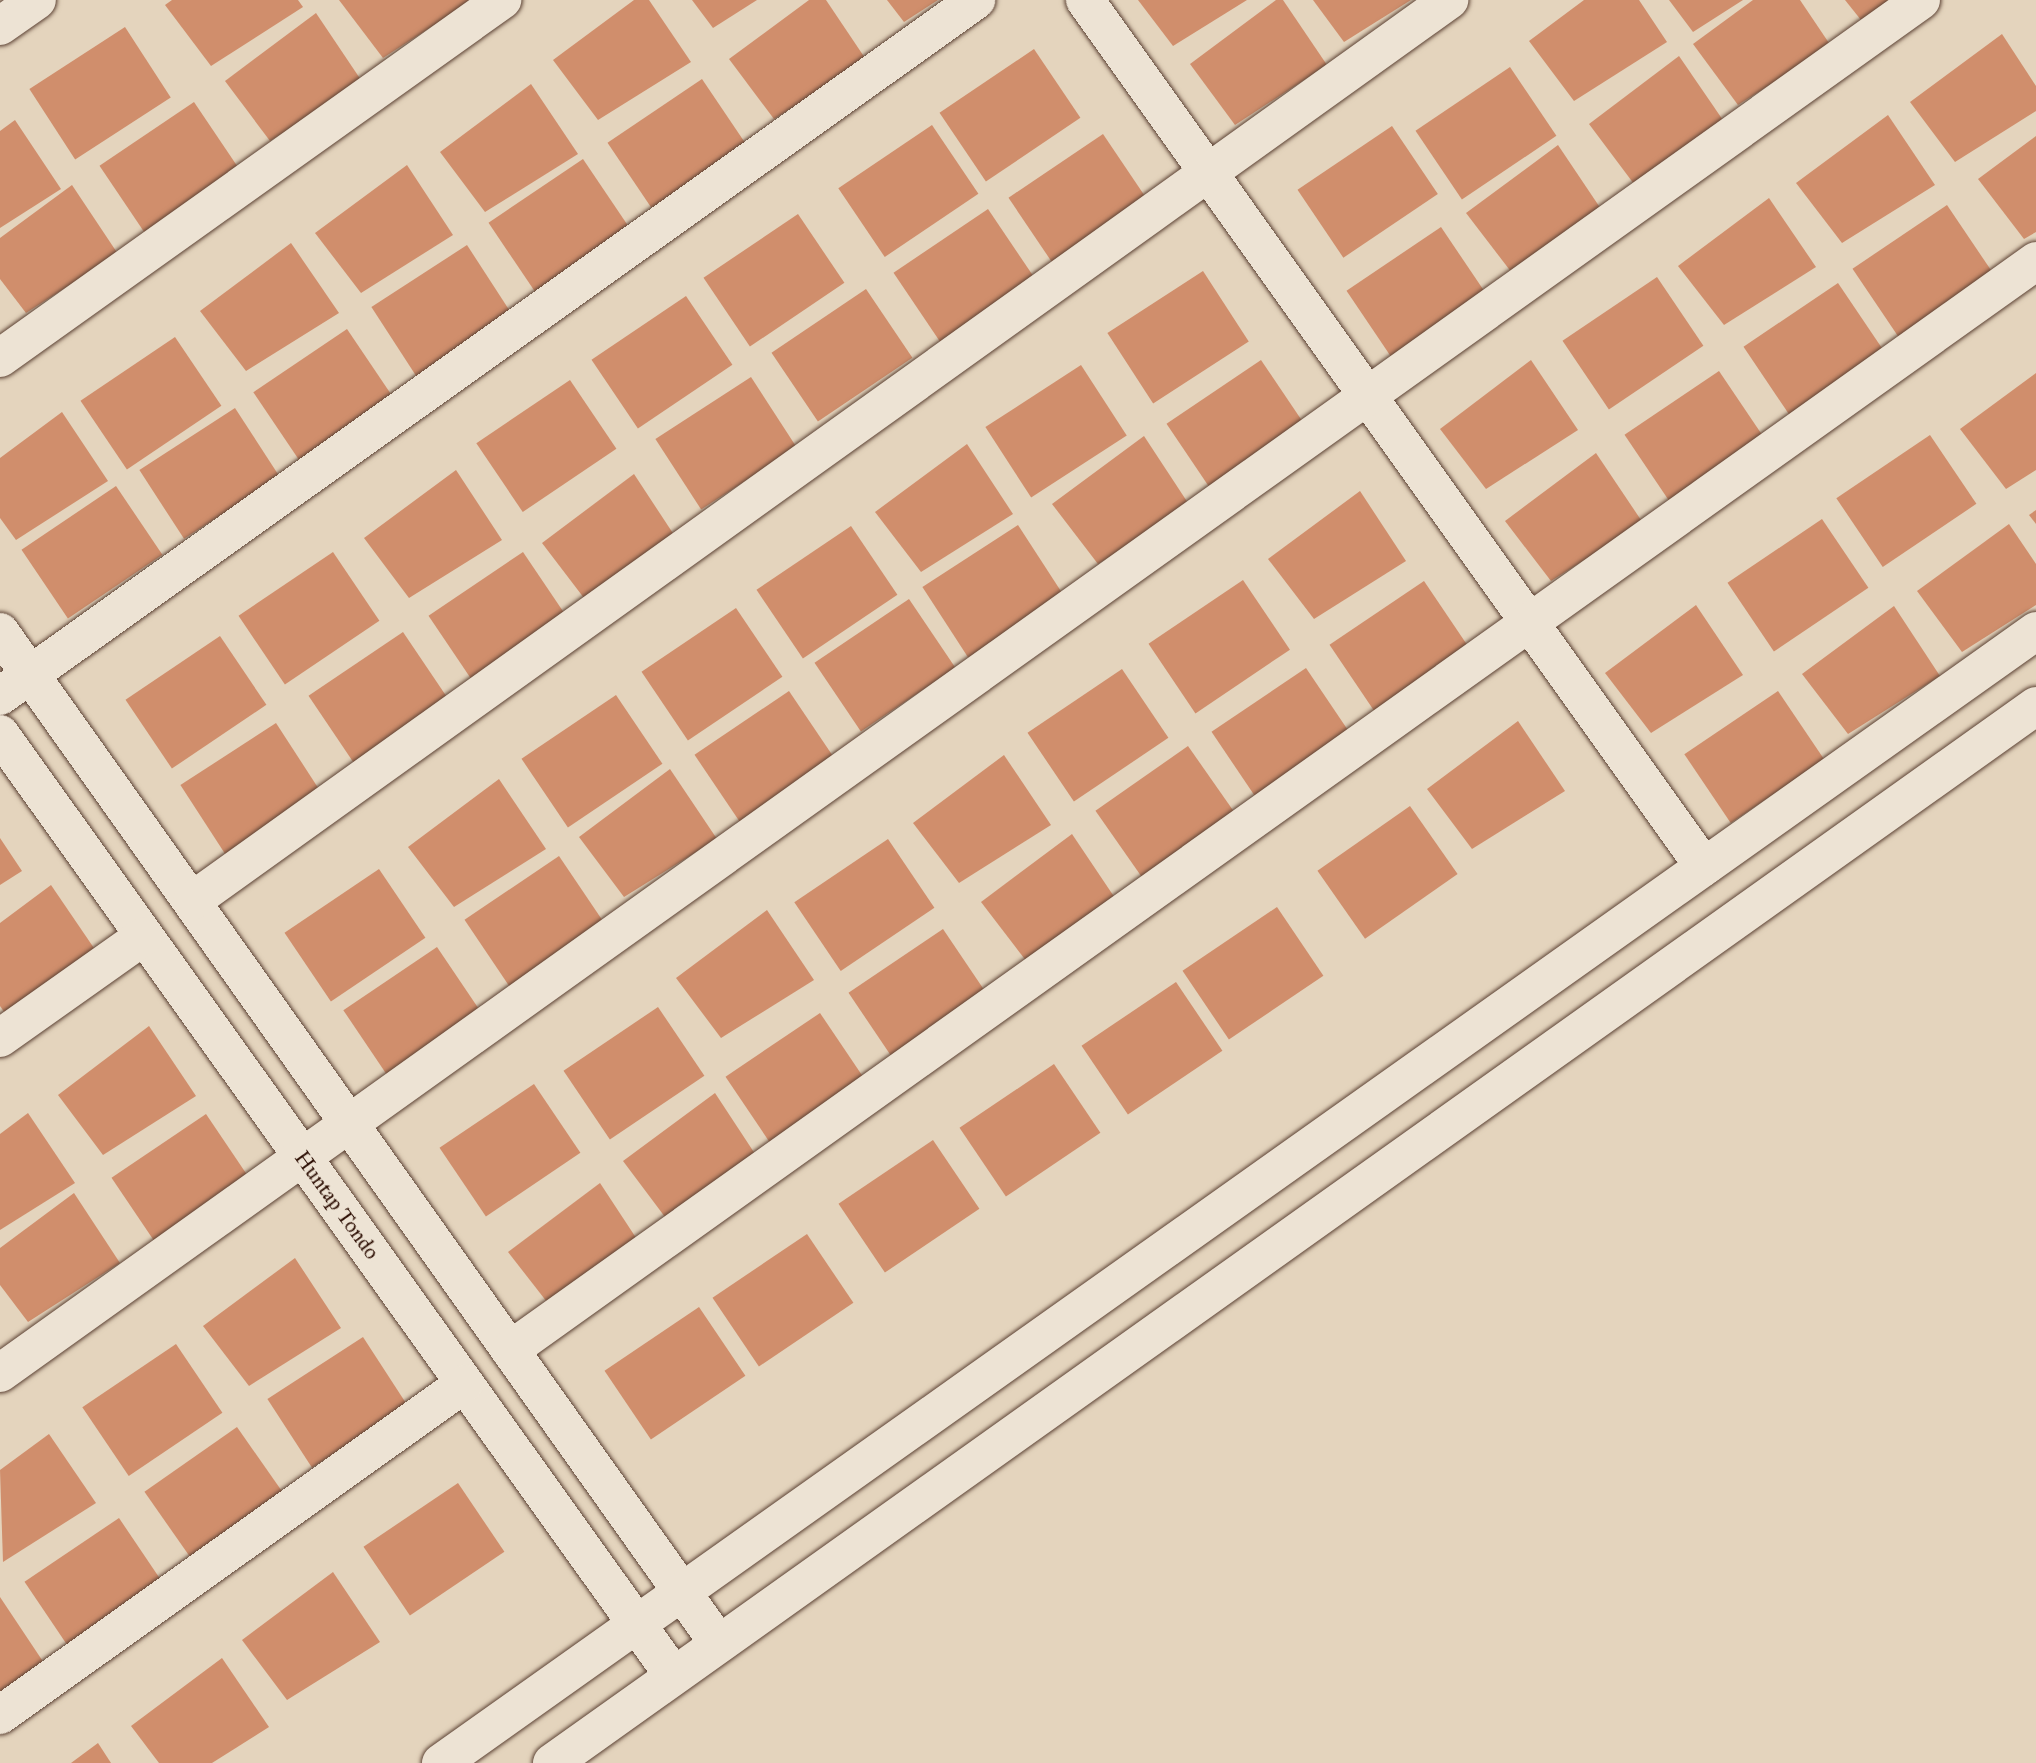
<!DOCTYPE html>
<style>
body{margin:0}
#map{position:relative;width:2036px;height:1763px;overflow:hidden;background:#e4d4bd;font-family:"IM FELL Great Primer",serif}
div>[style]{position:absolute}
.building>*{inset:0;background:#d08e6c;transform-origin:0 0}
.roads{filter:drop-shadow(0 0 2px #5c4234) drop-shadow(0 0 2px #5c4234)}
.minor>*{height:38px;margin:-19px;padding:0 19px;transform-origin:19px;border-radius:19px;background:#ede3d4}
span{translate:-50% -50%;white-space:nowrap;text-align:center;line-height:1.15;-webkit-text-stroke:6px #ede3d4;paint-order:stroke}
.street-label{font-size:21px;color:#2f1106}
</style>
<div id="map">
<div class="building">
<i style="clip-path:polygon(172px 0,298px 0,303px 7px,211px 66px,165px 5px)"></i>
<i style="clip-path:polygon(339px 0,473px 0,383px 58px)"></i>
<i style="clip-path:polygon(634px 0,649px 0,691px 62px,598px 120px,553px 60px)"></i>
<i style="clip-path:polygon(692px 0,757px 0,713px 28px)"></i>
<i style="clip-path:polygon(809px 0,826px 0,867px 61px,774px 119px,729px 59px)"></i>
<i style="clip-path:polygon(887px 0,938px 0,904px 22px)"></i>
<i style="clip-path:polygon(1138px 0,1247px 0,1173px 46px)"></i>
<i style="clip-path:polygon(1276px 0,1283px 0,1327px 65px,1235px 125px,1190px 64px)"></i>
<i style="clip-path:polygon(1313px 0,1411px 0,1344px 42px)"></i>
<i style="clip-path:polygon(1584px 0,1639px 0,1667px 42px,1574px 101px,1529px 41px)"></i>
<i style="clip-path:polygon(1669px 0,1743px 0,1693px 32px)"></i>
<i style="clip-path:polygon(1753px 0,1800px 0,1831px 46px,1738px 105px,1693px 44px)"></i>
<i style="clip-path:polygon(1845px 0,1892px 0,1861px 20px)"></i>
<i style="clip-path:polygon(316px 13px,363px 83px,270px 141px,225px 81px)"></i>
<i style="left:125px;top:27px;width:84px;height:114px;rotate:57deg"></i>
<i style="clip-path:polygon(2002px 34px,2036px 86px,2036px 111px,1955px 162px,1910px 102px)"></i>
<i style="left:1034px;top:49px;width:83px;height:114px;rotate:56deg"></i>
<i style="clip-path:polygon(1679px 56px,1727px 126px,1634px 184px,1589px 124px)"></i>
<i style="left:1510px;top:67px;width:83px;height:114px;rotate:56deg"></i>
<i style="left:702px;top:79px;width:83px;height:114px;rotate:56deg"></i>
<i style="clip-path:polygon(531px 84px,578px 154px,485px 212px,440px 152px)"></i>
<i style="left:194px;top:102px;width:85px;height:114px;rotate:56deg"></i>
<i style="clip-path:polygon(1888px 115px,1935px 185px,1842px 243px,1796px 183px)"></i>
<i style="clip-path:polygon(15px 120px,61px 189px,0 228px,0 131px)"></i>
<i style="left:932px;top:125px;width:83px;height:113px;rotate:56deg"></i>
<i style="left:1392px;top:126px;width:82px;height:114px;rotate:56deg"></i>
<i style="left:1103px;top:134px;width:85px;height:114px;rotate:56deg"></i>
<i style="clip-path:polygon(2036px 136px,2036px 232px,2024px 239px,1978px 179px)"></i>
<i style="clip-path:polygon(1558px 145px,1605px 215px,1512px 273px,1466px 213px)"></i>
<i style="left:583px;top:159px;width:83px;height:114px;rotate:56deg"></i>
<i style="clip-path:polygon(407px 165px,453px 235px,361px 293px,315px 233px)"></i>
<i style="clip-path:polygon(72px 185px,118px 254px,26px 313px,0 279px,0 238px)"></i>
<i style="clip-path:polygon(1769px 198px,1816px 267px,1724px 325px,1678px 266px)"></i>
<i style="left:1947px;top:205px;width:83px;height:114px;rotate:56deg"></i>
<i style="left:988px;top:209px;width:83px;height:114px;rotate:56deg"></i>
<i style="left:798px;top:214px;width:83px;height:114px;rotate:56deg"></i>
<i style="left:1441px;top:227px;width:83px;height:114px;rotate:56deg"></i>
<i style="clip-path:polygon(291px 243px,339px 313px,246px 371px,200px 311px)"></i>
<i style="left:467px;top:245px;width:84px;height:114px;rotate:57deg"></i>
<i style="left:1203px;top:271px;width:84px;height:114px;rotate:57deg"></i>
<i style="left:1657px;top:277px;width:83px;height:114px;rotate:56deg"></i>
<i style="left:1838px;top:283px;width:83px;height:114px;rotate:56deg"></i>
<i style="left:866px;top:289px;width:83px;height:114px;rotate:56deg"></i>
<i style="left:686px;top:296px;width:83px;height:114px;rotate:56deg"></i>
<i style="left:347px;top:329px;width:83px;height:113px;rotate:56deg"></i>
<i style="left:175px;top:337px;width:83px;height:114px;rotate:56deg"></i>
<i style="left:1261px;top:360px;width:83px;height:114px;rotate:56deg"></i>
<i style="clip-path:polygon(1531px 360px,1578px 430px,1486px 489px,1440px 429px)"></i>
<i style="left:1081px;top:365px;width:84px;height:114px;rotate:57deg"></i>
<i style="left:1719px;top:371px;width:83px;height:114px;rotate:56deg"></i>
<i style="clip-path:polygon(2036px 373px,2036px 470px,2006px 489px,1960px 429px)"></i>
<i style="left:751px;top:377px;width:84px;height:114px;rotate:57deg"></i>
<i style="left:570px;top:380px;width:83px;height:113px;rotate:56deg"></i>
<i style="left:235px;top:408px;width:82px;height:114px;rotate:57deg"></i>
<i style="clip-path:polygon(62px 412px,108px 481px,16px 540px,0 518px,0 458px)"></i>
<i style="left:1930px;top:435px;width:83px;height:113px;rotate:56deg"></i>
<i style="clip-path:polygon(1144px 436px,1190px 506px,1098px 564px,1052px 504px)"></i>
<i style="clip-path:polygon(967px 444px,1013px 514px,921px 572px,875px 512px)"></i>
<i style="clip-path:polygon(1596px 453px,1643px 523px,1551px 581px,1505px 521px)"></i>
<i style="clip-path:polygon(456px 470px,502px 540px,409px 598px,364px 538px)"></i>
<i style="clip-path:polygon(634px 474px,680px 544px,587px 602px,542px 543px)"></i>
<i style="left:116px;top:486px;width:83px;height:114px;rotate:56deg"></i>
<i style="clip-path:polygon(1360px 491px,1406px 561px,1314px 619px,1268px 559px)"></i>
<i style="clip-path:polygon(2036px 510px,2036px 524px,2029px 515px)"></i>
<i style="left:1822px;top:519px;width:83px;height:114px;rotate:56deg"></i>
<i style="clip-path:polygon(2009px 524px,2036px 564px,2036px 605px,1962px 652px,1917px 591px)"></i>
<i style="left:1018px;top:525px;width:84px;height:114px;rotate:57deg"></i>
<i style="left:851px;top:526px;width:83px;height:114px;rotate:56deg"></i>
<i style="left:333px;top:552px;width:83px;height:114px;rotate:56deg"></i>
<i style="left:523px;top:552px;width:83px;height:114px;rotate:56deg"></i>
<i style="left:1243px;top:580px;width:84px;height:114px;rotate:56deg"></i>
<i style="left:1424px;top:581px;width:83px;height:114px;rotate:56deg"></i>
<i style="left:909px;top:599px;width:83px;height:114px;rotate:56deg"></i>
<i style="clip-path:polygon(1696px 605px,1743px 675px,1651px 733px,1605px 673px)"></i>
<i style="clip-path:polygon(1894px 606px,1940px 676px,1848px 734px,1802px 674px)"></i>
<i style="left:736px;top:608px;width:83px;height:114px;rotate:56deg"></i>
<i style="left:403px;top:632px;width:83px;height:114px;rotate:56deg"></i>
<i style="left:220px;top:636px;width:83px;height:114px;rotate:56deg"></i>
<i style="left:1306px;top:668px;width:83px;height:114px;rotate:56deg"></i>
<i style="left:1122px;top:669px;width:83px;height:114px;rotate:56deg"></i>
<i style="left:789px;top:691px;width:83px;height:114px;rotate:56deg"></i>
<i style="left:1778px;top:691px;width:83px;height:113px;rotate:56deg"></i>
<i style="left:616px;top:695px;width:83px;height:114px;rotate:56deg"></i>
<i style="clip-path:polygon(1518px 721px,1565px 791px,1472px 849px,1427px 789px)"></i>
<i style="left:276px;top:723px;width:84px;height:114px;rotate:57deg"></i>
<i style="left:1188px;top:746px;width:83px;height:113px;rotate:55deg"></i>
<i style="clip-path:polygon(1004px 755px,1051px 825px,959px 883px,913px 823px)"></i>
<i style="clip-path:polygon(670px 769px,717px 839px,624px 897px,579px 837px)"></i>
<i style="clip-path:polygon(499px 779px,546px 849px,454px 907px,408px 847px)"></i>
<i style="left:1410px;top:806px;width:83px;height:113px;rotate:55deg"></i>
<i style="clip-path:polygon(1072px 834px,1119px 904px,1027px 962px,981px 902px)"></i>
<i style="clip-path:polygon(0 838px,22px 871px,0 885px)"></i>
<i style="left:888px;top:839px;width:83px;height:113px;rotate:56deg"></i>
<i style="left:559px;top:856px;width:83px;height:114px;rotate:56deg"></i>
<i style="left:379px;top:869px;width:83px;height:114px;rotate:56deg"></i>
<i style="clip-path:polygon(51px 885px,98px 954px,5px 1013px,0 1006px,0 923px)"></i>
<i style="left:1277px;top:907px;width:83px;height:114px;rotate:56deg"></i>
<i style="clip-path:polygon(767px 910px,814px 980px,721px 1038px,676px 978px)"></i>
<i style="left:943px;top:929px;width:83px;height:114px;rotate:56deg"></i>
<i style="left:437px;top:947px;width:83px;height:113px;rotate:56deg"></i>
<i style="left:1176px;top:982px;width:83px;height:114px;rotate:56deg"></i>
<i style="left:658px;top:1007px;width:83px;height:114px;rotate:56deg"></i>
<i style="left:820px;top:1013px;width:83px;height:114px;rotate:56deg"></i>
<i style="clip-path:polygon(149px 1026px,196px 1096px,103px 1155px,58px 1095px)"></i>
<i style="left:1054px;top:1064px;width:83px;height:114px;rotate:56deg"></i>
<i style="left:534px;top:1084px;width:83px;height:114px;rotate:56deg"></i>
<i style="clip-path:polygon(715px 1093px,761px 1163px,668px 1221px,623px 1161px)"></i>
<i style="clip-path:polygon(28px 1113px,75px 1183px,0 1230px,0 1134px)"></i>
<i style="left:206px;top:1114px;width:83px;height:114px;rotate:56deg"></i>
<i style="left:933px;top:1140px;width:83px;height:114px;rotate:56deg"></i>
<i style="clip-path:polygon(600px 1183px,646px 1253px,554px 1311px,508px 1252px)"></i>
<i style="clip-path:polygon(74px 1193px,120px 1263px,28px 1322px,0 1285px,0 1248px)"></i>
<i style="left:807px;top:1234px;width:83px;height:114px;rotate:56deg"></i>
<i style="clip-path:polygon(295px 1258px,341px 1328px,249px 1386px,203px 1326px)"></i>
<i style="left:699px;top:1307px;width:83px;height:114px;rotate:56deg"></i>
<i style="left:363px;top:1337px;width:82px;height:114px;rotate:57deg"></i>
<i style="left:176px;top:1344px;width:83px;height:113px;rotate:56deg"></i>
<i style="left:237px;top:1427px;width:83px;height:113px;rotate:55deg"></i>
<i style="clip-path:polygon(49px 1434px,96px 1503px,3px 1562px,0 1470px)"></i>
<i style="left:458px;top:1483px;width:83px;height:114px;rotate:56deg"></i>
<i style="left:119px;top:1518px;width:83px;height:114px;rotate:56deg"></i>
<i style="clip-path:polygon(333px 1572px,380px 1642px,287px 1700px,242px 1640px)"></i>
<i style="clip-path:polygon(0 1597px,48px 1669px,0 1699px)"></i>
<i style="clip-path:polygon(222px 1658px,269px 1727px,212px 1763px,159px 1763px,131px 1726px)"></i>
<i style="clip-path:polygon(98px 1743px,111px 1763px,71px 1763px)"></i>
</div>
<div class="roads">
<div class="minor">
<i style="left:1085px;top:0;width:1065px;rotate:54.47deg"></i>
<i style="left:0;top:26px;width:45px;rotate:-35.1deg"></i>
<i style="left:0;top:358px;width:617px;rotate:-35.49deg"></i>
<i style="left:0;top:632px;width:1241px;rotate:54.61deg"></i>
<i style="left:0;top:696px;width:1199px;rotate:-35.49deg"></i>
<i style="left:0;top:734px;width:1158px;rotate:54.42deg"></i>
<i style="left:192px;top:901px;width:1547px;rotate:-35.63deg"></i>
<i style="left:0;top:1038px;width:176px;rotate:-35.3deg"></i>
<i style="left:510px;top:1350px;width:1875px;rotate:-35.51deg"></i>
<i style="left:0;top:1373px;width:2361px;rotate:-35.55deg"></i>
<i style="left:0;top:1715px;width:570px;rotate:-35.5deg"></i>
<i style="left:441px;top:1763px;width:1956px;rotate:-35.36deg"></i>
<i style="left:552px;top:1763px;width:1822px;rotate:-35.46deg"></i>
</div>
</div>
<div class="street-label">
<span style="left:337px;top:1205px;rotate:54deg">Huntap Tondo</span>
</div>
</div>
